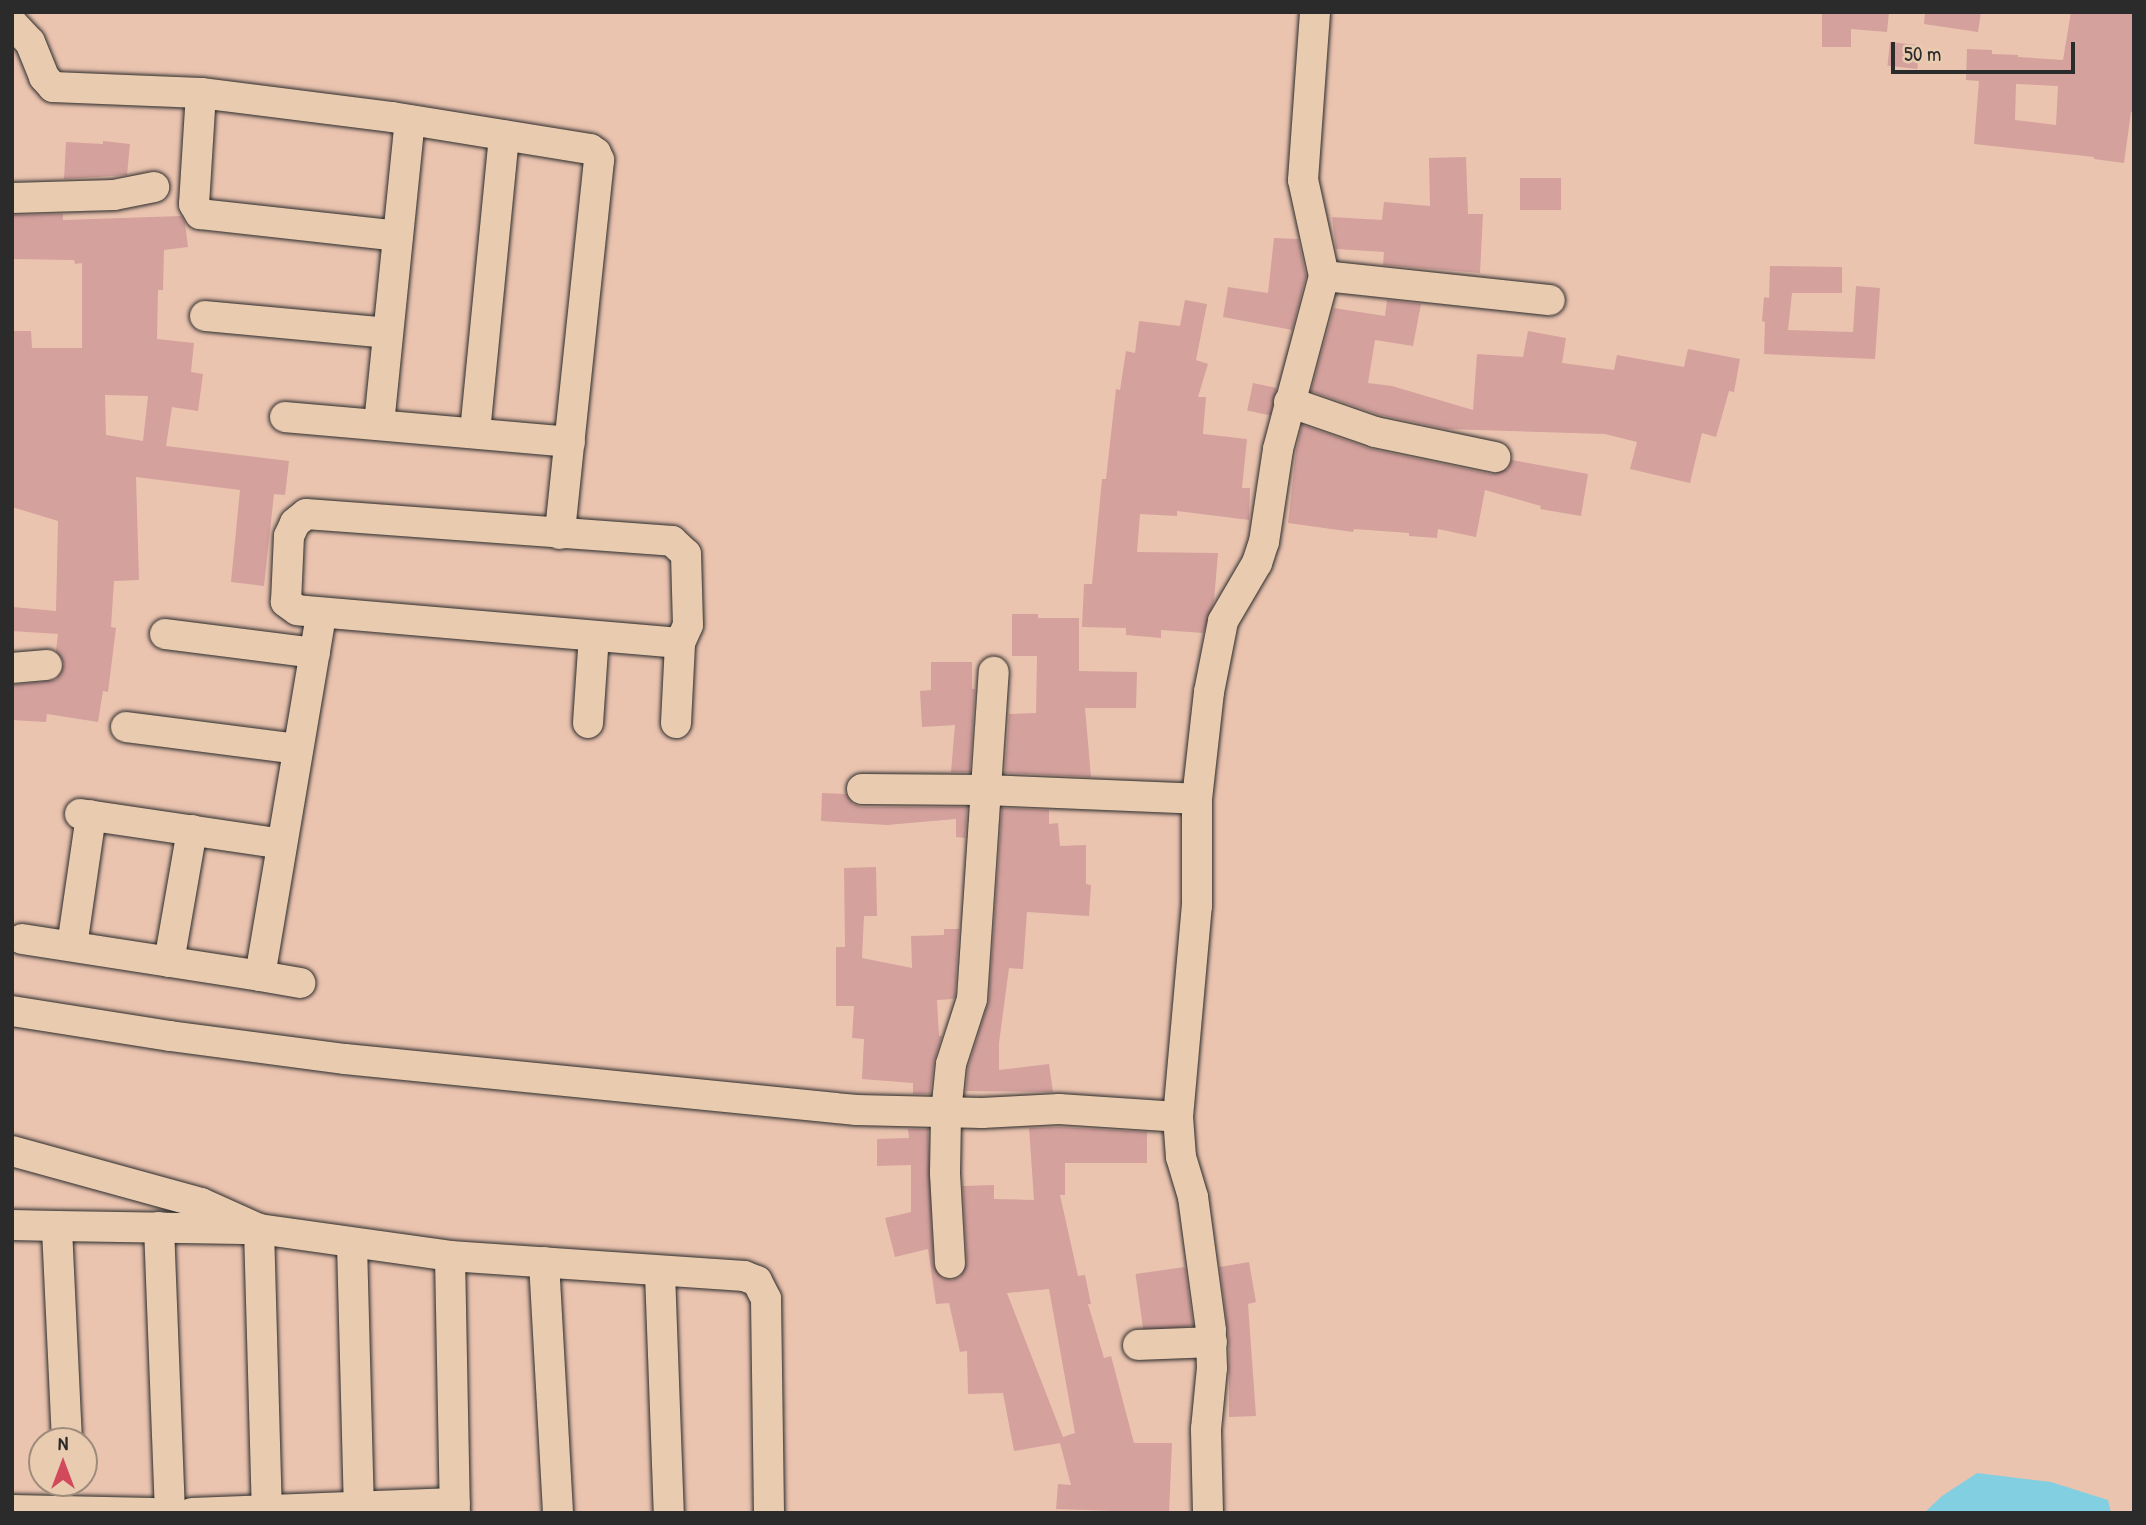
<!DOCTYPE html>
<style>
body{margin:0}
#map{position:relative;width:2146px;height:1525px;overflow:hidden;background:#ebc4b0;font-family:"Patrick Hand",sans-serif}
div>[style]{position:absolute}
.water>*{inset:0;background:#83cfe2}
.building>*{inset:0;background:#d4a19d;transform-origin:0 0}
.roads{filter:drop-shadow(0 0 2px #2b2b2b) drop-shadow(0 0 2px #2b2b2b)}
.minor>*{height:30px;margin:-15px;padding:0 15px;transform-origin:15px;border-radius:15px;background:#e9cbb0}
span{translate:-50% -50%;white-space:nowrap;text-align:center;line-height:1.15;-webkit-text-stroke:5px #e9cbb0;paint-order:stroke}
.frame{position:absolute;inset:0;border:14px solid #2b2b2b;pointer-events:none}
.north{position:absolute;left:28px;top:1427px;width:70px;height:70px;box-sizing:border-box;background:#e9cbb0;border:2px solid #9d8b7b;border-radius:50%;rotate:0deg;font-size:19px;font-weight:700;line-height:28px;text-align:center;color:#2b2b2b}
.north::after{content:'';display:block;margin:auto;width:24px;height:32px;background:#d1495b;clip-path:polygon(50% 0,100% 100%,50% 72%,0 100%)}
.scale{position:absolute;left:1891px;top:42px;width:184px;height:32px;box-sizing:border-box;border:4px solid #2b2b2b;border-top:0;padding-left:9px;font-size:21px;line-height:24px;white-space:nowrap;color:#2b2b2b;-webkit-text-stroke:5px #e9cbb0;paint-order:stroke}
</style>
<div id="map">
<div class="water">
<i style="clip-path:polygon(1977px 1473px,2051px 1482px,2108px 1500px,2111px 1513px,1924px 1513px,1942px 1496px)"></i>
</div>
<div class="building">
<i style="clip-path:polygon(1822px 12px,1889px 12px,1887px 32px,1851px 29px,1851px 47px,1822px 47px)"></i>
<i style="clip-path:polygon(1925px 12px,1981px 12px,1978px 32px,1924px 24px)"></i>
<i style="clip-path:polygon(evenodd,2071px 12px,2134px 12px,2134px 112px,2131px 112px,2124px 163px,2094px 159px,2094px 157px,1974px 144px,1979px 81px,1966px 80px,1967px 49px,1992px 50px,1992px 54px,2018px 55px,2018px 57px,2063px 60px,2071px 12px,2016px 84px,2058px 86px,2056px 125px,2015px 120px,2016px 84px)"></i>
<i style="left:1890px;top:42px;width:30px;height:24px;rotate:6deg"></i>
<i style="clip-path:polygon(103px 141px,130px 144px,127px 175px,64px 179px,66px 142px,103px 144px)"></i>
<i style="clip-path:polygon(1466px 157px,1468px 214px,1483px 214px,1480px 273px,1383px 265px,1384px 252px,1336px 249px,1332px 217px,1382px 220px,1384px 202px,1430px 206px,1429px 158px)"></i>
<i style="left:1520px;top:178px;width:41px;height:32px"></i>
<i style="clip-path:polygon(evenodd,63px 214px,63px 220px,181px 216px,185px 223px,188px 247px,164px 250px,163px 290px,158px 290px,157px 339px,194px 343px,191px 372px,203px 374px,198px 411px,172px 407px,166px 446px,289px 461px,285px 495px,274px 494px,264px 586px,231px 582px,240px 490px,136px 477px,139px 580px,114px 581px,111px 627px,116px 628px,108px 692px,103px 691px,98px 722px,47px 714px,46px 722px,12px 720px,12px 685px,56px 680px,64px 664px,56px 651px,58px 634px,12px 631px,13px 607px,56px 611px,58px 521px,12px 507px,12px 331px,31px 331px,32px 348px,82px 348px,82px 263px,75px 264px,74px 260px,12px 259px,12px 215px,63px 214px,105px 395px,148px 396px,143px 441px,106px 435px,105px 395px)"></i>
<i style="clip-path:polygon(1274px 238px,1298px 239px,1306px 276px,1292px 330px,1223px 317px,1228px 287px,1268px 293px)"></i>
<i style="clip-path:polygon(1770px 266px,1842px 267px,1842px 293px,1792px 293px,1788px 330px,1853px 332px,1856px 286px,1880px 288px,1875px 359px,1764px 354px,1765px 322px,1762px 321px,1764px 297px,1769px 298px)"></i>
<i style="clip-path:polygon(1185px 300px,1207px 304px,1196px 360px,1208px 364px,1198px 397px,1206px 397px,1203px 434px,1247px 439px,1242px 488px,1250px 488px,1249px 520px,1177px 511px,1177px 516px,1140px 514px,1137px 552px,1218px 553px,1214px 601px,1203px 633px,1161px 630px,1161px 638px,1126px 635px,1126px 628px,1082px 627px,1084px 584px,1092px 584px,1102px 479px,1106px 479px,1116px 389px,1120px 390px,1126px 351px,1135px 353px,1139px 321px,1180px 326px)"></i>
<i style="clip-path:polygon(1387px 300px,1421px 304px,1413px 346px,1375px 340px,1368px 383px,1392px 386px,1473px 410px,1477px 354px,1523px 357px,1528px 331px,1566px 338px,1562px 363px,1614px 370px,1617px 355px,1684px 367px,1688px 349px,1740px 359px,1734px 392px,1729px 391px,1716px 437px,1702px 433px,1690px 483px,1630px 469px,1637px 442px,1605px 434px,1446px 429px,1380px 415px,1311px 391px,1334px 308px,1385px 316px)"></i>
<i style="left:1253px;top:383px;width:24px;height:28px;rotate:12deg"></i>
<i style="clip-path:polygon(1302px 425px,1371px 449px,1491px 474px,1508px 469px,1512px 460px,1588px 474px,1581px 516px,1540px 509px,1541px 506px,1485px 490px,1476px 537px,1438px 529px,1437px 538px,1409px 536px,1409px 533px,1354px 529px,1353px 532px,1288px 523px,1296px 451px)"></i>
<i style="clip-path:polygon(1012px 614px,1038px 614px,1038px 618px,1079px 618px,1079px 671px,1137px 672px,1136px 708px,1085px 708px,1091px 777px,1005px 773px,1009px 714px,1036px 713px,1037px 656px,1012px 656px)"></i>
<i style="clip-path:polygon(931px 662px,972px 662px,972px 689px,975px 689px,970px 772px,951px 772px,955px 725px,922px 727px,920px 691px,931px 690px)"></i>
<i style="clip-path:polygon(822px 793px,846px 794px,853px 804px,862px 807px,967px 807px,965px 838px,956px 837px,956px 819px,887px 825px,821px 821px)"></i>
<i style="clip-path:polygon(1002px 808px,1049px 810px,1049px 824px,1058px 823px,1060px 846px,1086px 845px,1086px 884px,1091px 885px,1089px 916px,1027px 912px,1023px 969px,1009px 968px,999px 1043px,999px 1070px,1049px 1064px,1053px 1092px,966px 1091px,968px 1068px,989px 1000px)"></i>
<i style="clip-path:polygon(876px 867px,877px 916px,864px 916px,862px 958px,912px 968px,911px 936px,944px 935px,944px 929px,959px 929px,955px 996px,954px 999px,937px 1000px,939px 1036px,942px 1036px,934px 1062px,930px 1094px,913px 1094px,913px 1083px,862px 1079px,864px 1039px,852px 1038px,854px 1006px,836px 1006px,836px 947px,845px 947px,844px 868px)"></i>
<i style="clip-path:polygon(evenodd,1059px 1127px,1147px 1132px,1147px 1163px,1065px 1163px,1065px 1195px,1060px 1195px,1078px 1276px,1085px 1275px,1091px 1304px,1088px 1304px,1104px 1358px,1111px 1356px,1134px 1443px,1172px 1443px,1169px 1513px,1056px 1509px,1058px 1484px,1071px 1485px,1060px 1443px,1014px 1451px,1003px 1393px,968px 1394px,967px 1351px,960px 1352px,949px 1303px,936px 1304px,928px 1249px,895px 1257px,885px 1218px,911px 1212px,911px 1165px,877px 1166px,877px 1139px,909px 1138px,908px 1129px,928px 1129px,933px 1264px,942px 1278px,952px 1280px,960px 1277px,967px 1263px,963px 1186px,994px 1185px,994px 1199px,1034px 1200px,1029px 1128px,1059px 1127px,1049px 1289px,1075px 1433px,1063px 1437px,1007px 1293px,1049px 1289px)"></i>
<i style="clip-path:polygon(1249px 1262px,1256px 1302px,1248px 1304px,1256px 1416px,1229px 1417px,1229px 1341px,1220px 1267px)"></i>
<i style="left:1185px;top:1267px;width:59px;height:50px;rotate:82deg"></i>
</div>
<div class="roads">
<div class="minor">
<i style="left:12px;top:23px;width:26px;rotate:47deg"></i>
<i style="left:30px;top:42px;width:38px;rotate:68deg"></i>
<i style="left:44px;top:77px;width:13px;rotate:48deg"></i>
<i style="left:53px;top:87px;width:148px;rotate:2.3deg"></i>
<i style="left:201px;top:93px;width:193px;rotate:7.2deg"></i>
<i style="left:392px;top:117px;width:201px;rotate:9.2deg"></i>
<i style="left:590px;top:149px;width:7px;rotate:34deg"></i>
<i style="left:596px;top:153px;width:8px;rotate:67deg"></i>
<i style="left:599px;top:160px;width:376px;rotate:96deg"></i>
<i style="left:201px;top:93px;width:111px;rotate:93.6deg"></i>
<i style="left:194px;top:204px;width:12px;rotate:59deg"></i>
<i style="left:200px;top:214px;width:199px;rotate:6.3deg"></i>
<i style="left:12px;top:198px;width:102px;rotate:-1.7deg"></i>
<i style="left:114px;top:195px;width:41px;rotate:-11.3deg"></i>
<i style="left:1324px;top:276px;width:227px;rotate:6.1deg"></i>
<i style="left:205px;top:316px;width:183px;rotate:5.3deg"></i>
<i style="left:1289px;top:402px;width:91px;rotate:19.2deg"></i>
<i style="left:1375px;top:432px;width:123px;rotate:11.8deg"></i>
<i style="left:285px;top:417px;width:286px;rotate:5deg"></i>
<i style="left:379px;top:424px;width:305px;rotate:-84.2deg"></i>
<i style="left:475px;top:432px;width:298px;rotate:-84.4deg"></i>
<i style="left:306px;top:514px;width:367px;rotate:4.2deg"></i>
<i style="left:672px;top:541px;width:19px;rotate:43deg"></i>
<i style="left:686px;top:554px;width:71px;rotate:88.4deg"></i>
<i style="left:688px;top:625px;width:20px;rotate:114deg"></i>
<i style="left:680px;top:643px;width:384px;rotate:-175.1deg"></i>
<i style="left:297px;top:610px;width:14px;rotate:-144deg"></i>
<i style="left:286px;top:602px;width:66px;rotate:-87.4deg"></i>
<i style="left:289px;top:536px;width:14px;rotate:-65deg"></i>
<i style="left:295px;top:523px;width:14px;rotate:-39deg"></i>
<i style="left:165px;top:634px;width:151px;rotate:7.2deg"></i>
<i style="left:12px;top:668px;width:35px;rotate:-5deg"></i>
<i style="left:588px;top:723px;width:87px;rotate:-86.1deg"></i>
<i style="left:676px;top:723px;width:80px;rotate:-87.1deg"></i>
<i style="left:126px;top:727px;width:173px;rotate:7.3deg"></i>
<i style="left:862px;top:789px;width:124px;rotate:0.5deg"></i>
<i style="left:986px;top:790px;width:211px;rotate:2.4deg"></i>
<i style="left:80px;top:814px;width:204px;rotate:8.4deg"></i>
<i style="left:22px;top:939px;width:241px;rotate:8.8deg"></i>
<i style="left:260px;top:976px;width:367px;rotate:-80.4deg"></i>
<i style="left:72px;top:946px;width:132px;rotate:-81.7deg"></i>
<i style="left:169px;top:962px;width:134px;rotate:-80.1deg"></i>
<i style="left:260px;top:976px;width:41px;rotate:9.9deg"></i>
<i style="left:12px;top:1011px;width:160px;rotate:9deg"></i>
<i style="left:170px;top:1036px;width:177px;rotate:7.5deg"></i>
<i style="left:345px;top:1059px;width:514px;rotate:5.7deg"></i>
<i style="left:856px;top:1110px;width:126px;rotate:1.4deg"></i>
<i style="left:982px;top:1113px;width:77px;rotate:-3deg"></i>
<i style="left:1059px;top:1109px;width:119px;rotate:3.8deg"></i>
<i style="left:12px;top:1151px;width:196px;rotate:15.4deg"></i>
<i style="left:201px;top:1203px;width:64px;rotate:24.1deg"></i>
<i style="left:259px;top:1229px;width:284px;rotate:88.4deg"></i>
<i style="left:12px;top:1225px;width:45px;rotate:1.3deg"></i>
<i style="left:159px;top:1227px;width:286px;rotate:87.8deg"></i>
<i style="left:352px;top:1244px;width:269px;rotate:88.5deg"></i>
<i style="left:450px;top:1256px;width:257px;rotate:88.9deg"></i>
<i style="left:544px;top:1262px;width:251px;rotate:86.8deg"></i>
<i style="left:950px;top:1263px;width:90px;rotate:-93.2deg"></i>
<i style="left:945px;top:1173px;width:60px;rotate:-89deg"></i>
<i style="left:946px;top:1113px;width:49px;rotate:-84.2deg"></i>
<i style="left:951px;top:1064px;width:68px;rotate:-72.1deg"></i>
<i style="left:972px;top:999px;width:328px;rotate:-86.2deg"></i>
<i style="left:660px;top:1273px;width:240px;rotate:87.9deg"></i>
<i style="left:1138px;top:1345px;width:74px;rotate:-2.3deg"></i>
<i style="left:67px;top:1441px;width:215px;rotate:-92.7deg"></i>
<i style="left:57px;top:1226px;width:202px;rotate:0.9deg"></i>
<i style="left:259px;top:1229px;width:193px;rotate:8deg"></i>
<i style="left:450px;top:1256px;width:295px;rotate:3.9deg"></i>
<i style="left:744px;top:1276px;width:14px;rotate:21deg"></i>
<i style="left:757px;top:1281px;width:20px;rotate:63deg"></i>
<i style="left:766px;top:1299px;width:214px;rotate:89.2deg"></i>
<i style="left:12px;top:1510px;width:140px;rotate:1.2deg"></i>
<i style="left:192px;top:1513px;width:263px;rotate:-2.2deg"></i>
<i style="left:1208px;top:1513px;width:84px;rotate:-91.4deg"></i>
<i style="left:1206px;top:1429px;width:61px;rotate:-84.4deg"></i>
<i style="left:1212px;top:1368px;width:38px;rotate:-92deg"></i>
<i style="left:1211px;top:1330px;width:134px;rotate:-97.7deg"></i>
<i style="left:1193px;top:1197px;width:42px;rotate:-106.7deg"></i>
<i style="left:1181px;top:1157px;width:40px;rotate:-94.3deg"></i>
<i style="left:1178px;top:1117px;width:212px;rotate:-84.9deg"></i>
<i style="left:1197px;top:906px;width:107px;rotate:-90deg"></i>
<i style="left:1197px;top:799px;width:108px;rotate:-83.6deg"></i>
<i style="left:1209px;top:692px;width:72px;rotate:-78.8deg"></i>
<i style="left:1223px;top:621px;width:67px;rotate:-59.6deg"></i>
<i style="left:1257px;top:563px;width:22px;rotate:-72deg"></i>
<i style="left:1264px;top:542px;width:94px;rotate:-81.4deg"></i>
<i style="left:1278px;top:449px;width:179px;rotate:-75.1deg"></i>
<i style="left:1324px;top:276px;width:98px;rotate:-102.3deg"></i>
<i style="left:1303px;top:180px;width:168px;rotate:-85.9deg"></i>
</div>
</div>
<div class="frame"></div>
<div class="north">N</div>
<div class="scale">50 m</div>
</div>
